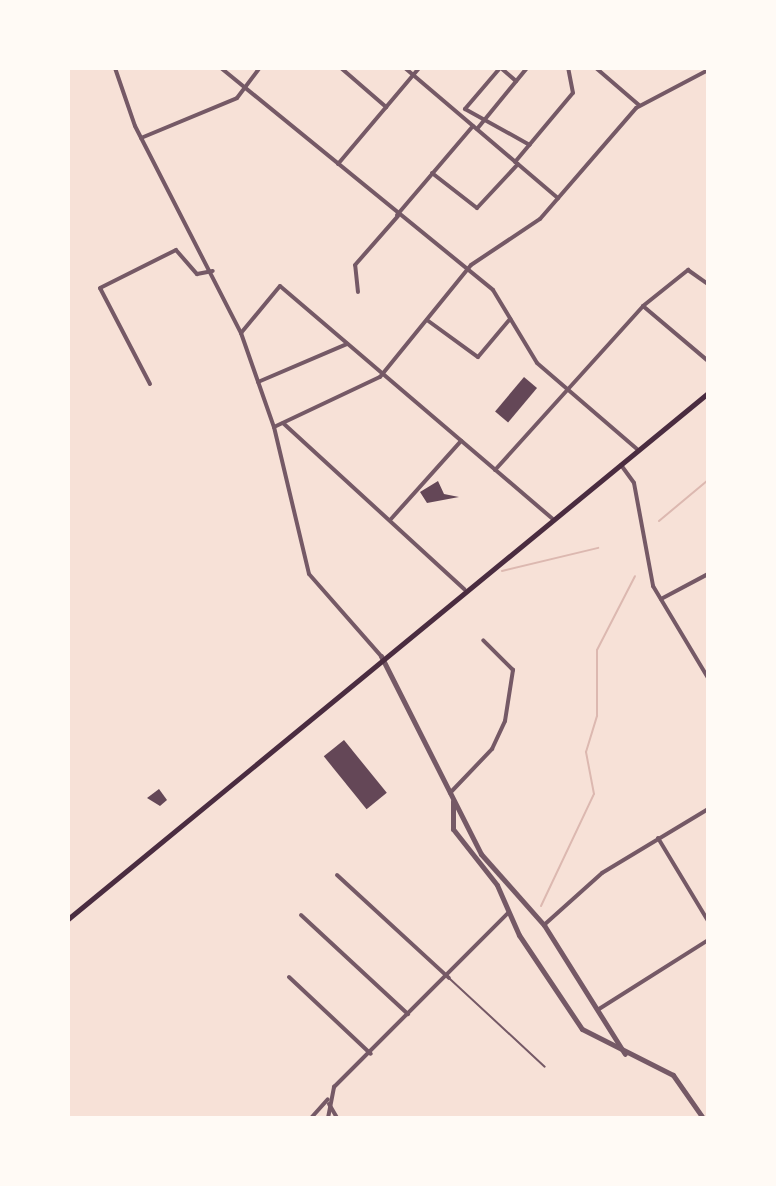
<!DOCTYPE html>
<style>
body{margin:0}
#map{position:relative;width:776px;height:1186px;overflow:hidden;background:#f7e1d7;font-family:"Fira Sans Condensed",sans-serif}
div>[style]{position:absolute}
.stream>*{height:2px;margin:-1px;padding:0 1px;transform-origin:1px;border-radius:1px;background:#dcb8b0}
.building>*{inset:0;background:#644757;transform-origin:0 0}
.service>*{height:2px;margin:-1px;padding:0 1px;transform-origin:1px;border-radius:1px;background:#755966}
.minor>*{height:4px;margin:-2px;padding:0 2px;transform-origin:2px;border-radius:2px;background:#755966}
.tertiary>*{height:5px;margin:-2.5px;padding:0 2.5px;transform-origin:2.5px;border-radius:2.5px;background:#755966}
.secondary>*{height:5px;margin:-2.5px;padding:0 2.5px;transform-origin:2.5px;border-radius:2.5px;background:#4a2c40}
span{translate:-50% -50%;white-space:nowrap;text-align:center;line-height:1.15;-webkit-text-stroke:7px #fffaf5;paint-order:stroke}
.frame{position:absolute;inset:0;border:70px solid #fffaf5;pointer-events:none}
</style>
<div id="map">
<div class="stream">
<i style="left:659px;top:521px;width:64px;rotate:-39.9deg"></i>
<i style="left:502px;top:571px;width:99px;rotate:-13.5deg"></i>
<i style="left:541px;top:906px;width:124px;rotate:-64.7deg"></i>
<i style="left:594px;top:794px;width:43px;rotate:-100.8deg"></i>
<i style="left:586px;top:752px;width:38px;rotate:-73deg"></i>
<i style="left:597px;top:716px;width:66px;rotate:-90deg"></i>
<i style="left:597px;top:650px;width:83px;rotate:-62.8deg"></i>
</div>
<div class="building">
<i style="left:524px;top:377px;width:17px;height:45px;rotate:40deg"></i>
<i style="clip-path:polygon(438px 481px,444px 494px,459px 497px,427px 503px,420px 492px)"></i>
<i style="left:344px;top:740px;width:68px;height:26px;rotate:51deg"></i>
<i style="clip-path:polygon(159px 789px,167px 800px,160px 806px,147px 798px)"></i>
</div>
<div class="service">
<i style="left:450px;top:979px;width:129px;rotate:42.8deg"></i>
</div>
<div class="minor">
<i style="left:115px;top:68px;width:61px;rotate:71deg"></i>
<i style="left:135px;top:126px;width:233px;rotate:62.9deg"></i>
<i style="left:241px;top:333px;width:100px;rotate:70.7deg"></i>
<i style="left:274px;top:427px;width:151px;rotate:76.6deg"></i>
<i style="left:309px;top:574px;width:109px;rotate:48.7deg"></i>
<i style="left:221px;top:68px;width:351px;rotate:39.2deg"></i>
<i style="left:493px;top:290px;width:85px;rotate:58.9deg"></i>
<i style="left:537px;top:363px;width:133px;rotate:40.7deg"></i>
<i style="left:341px;top:68px;width:60px;rotate:40.9deg"></i>
<i style="left:405px;top:68px;width:201px;rotate:40.4deg"></i>
<i style="left:500px;top:68px;width:54px;rotate:130.5deg"></i>
<i style="left:465px;top:109px;width:74px;rotate:29deg"></i>
<i style="left:501px;top:68px;width:20px;rotate:41deg"></i>
<i style="left:596px;top:68px;width:57px;rotate:40.7deg"></i>
<i style="left:477px;top:129px;width:79px;rotate:-50.7deg"></i>
<i style="left:141px;top:138px;width:104px;rotate:-22.6deg"></i>
<i style="left:237px;top:98px;width:38px;rotate:-53deg"></i>
<i style="left:515px;top:162px;width:90px;rotate:-50deg"></i>
<i style="left:573px;top:93px;width:25px;rotate:-101deg"></i>
<i style="left:338px;top:164px;width:126px;rotate:-49.8deg"></i>
<i style="left:432px;top:173px;width:57px;rotate:37.9deg"></i>
<i style="left:477px;top:208px;width:60px;rotate:-47deg"></i>
<i style="left:397px;top:215px;width:117px;rotate:-49.5deg"></i>
<i style="left:358px;top:292px;width:27px;rotate:-96deg"></i>
<i style="left:355px;top:265px;width:65px;rotate:-48.7deg"></i>
<i style="left:643px;top:306px;width:85px;rotate:40.2deg"></i>
<i style="left:427px;top:320px;width:63px;rotate:36deg"></i>
<i style="left:478px;top:357px;width:50px;rotate:-49.9deg"></i>
<i style="left:241px;top:333px;width:61px;rotate:-50.3deg"></i>
<i style="left:280px;top:286px;width:358px;rotate:40.5deg"></i>
<i style="left:258px;top:382px;width:97px;rotate:-23.1deg"></i>
<i style="left:150px;top:384px;width:108px;rotate:-117.5deg"></i>
<i style="left:100px;top:288px;width:85px;rotate:-26.6deg"></i>
<i style="left:176px;top:250px;width:32px;rotate:49deg"></i>
<i style="left:197px;top:274px;width:16px;rotate:-11deg"></i>
<i style="left:283px;top:423px;width:246px;rotate:42.5deg"></i>
<i style="left:274px;top:427px;width:117px;rotate:-25.3deg"></i>
<i style="left:380px;top:377px;width:144px;rotate:-50.9deg"></i>
<i style="left:471px;top:265px;width:83px;rotate:-33.7deg"></i>
<i style="left:540px;top:219px;width:147px;rotate:-49.1deg"></i>
<i style="left:636px;top:108px;width:81px;rotate:-27.8deg"></i>
<i style="left:621px;top:465px;width:22px;rotate:54deg"></i>
<i style="left:634px;top:483px;width:105px;rotate:79.5deg"></i>
<i style="left:653px;top:586px;width:107px;rotate:59.1deg"></i>
<i style="left:495px;top:470px;width:221px;rotate:-47.9deg"></i>
<i style="left:643px;top:306px;width:58px;rotate:-38.7deg"></i>
<i style="left:688px;top:270px;width:24px;rotate:35deg"></i>
<i style="left:391px;top:519px;width:105px;rotate:-48.1deg"></i>
<i style="left:661px;top:599px;width:53px;rotate:-28deg"></i>
<i style="left:450px;top:793px;width:61px;rotate:-46.3deg"></i>
<i style="left:492px;top:749px;width:31px;rotate:-65deg"></i>
<i style="left:505px;top:721px;width:52px;rotate:-81.1deg"></i>
<i style="left:513px;top:670px;width:42px;rotate:-135deg"></i>
<i style="left:658px;top:838px;width:97px;rotate:58.9deg"></i>
<i style="left:337px;top:875px;width:152px;rotate:42.6deg"></i>
<i style="left:301px;top:915px;width:146px;rotate:42.8deg"></i>
<i style="left:544px;top:925px;width:78px;rotate:-41.9deg"></i>
<i style="left:602px;top:873px;width:124px;rotate:-31.1deg"></i>
<i style="left:289px;top:977px;width:112px;rotate:43.2deg"></i>
<i style="left:599px;top:1009px;width:129px;rotate:-32.3deg"></i>
<i style="left:329px;top:1104px;width:16px;rotate:60deg"></i>
<i style="left:311px;top:1118px;width:25px;rotate:-48deg"></i>
<i style="left:328px;top:1118px;width:32px;rotate:-79deg"></i>
<i style="left:334px;top:1087px;width:247px;rotate:-45deg"></i>
</div>
<div class="tertiary">
<i style="left:381px;top:656px;width:222px;rotate:63.2deg"></i>
<i style="left:481px;top:854px;width:95px;rotate:48.4deg"></i>
<i style="left:544px;top:925px;width:152px;rotate:57.9deg"></i>
<i style="left:453px;top:801px;width:28px;rotate:90deg"></i>
<i style="left:453px;top:829px;width:71px;rotate:51.8deg"></i>
<i style="left:497px;top:885px;width:55px;rotate:66.3deg"></i>
<i style="left:519px;top:935px;width:113px;rotate:56.2deg"></i>
<i style="left:582px;top:1029px;width:102px;rotate:26.8deg"></i>
<i style="left:673px;top:1075px;width:52px;rotate:55.1deg"></i>
</div>
<div class="secondary">
<i style="left:68px;top:919px;width:828px;rotate:-39.42deg"></i>
</div>
<div class="frame"></div>
</div>
